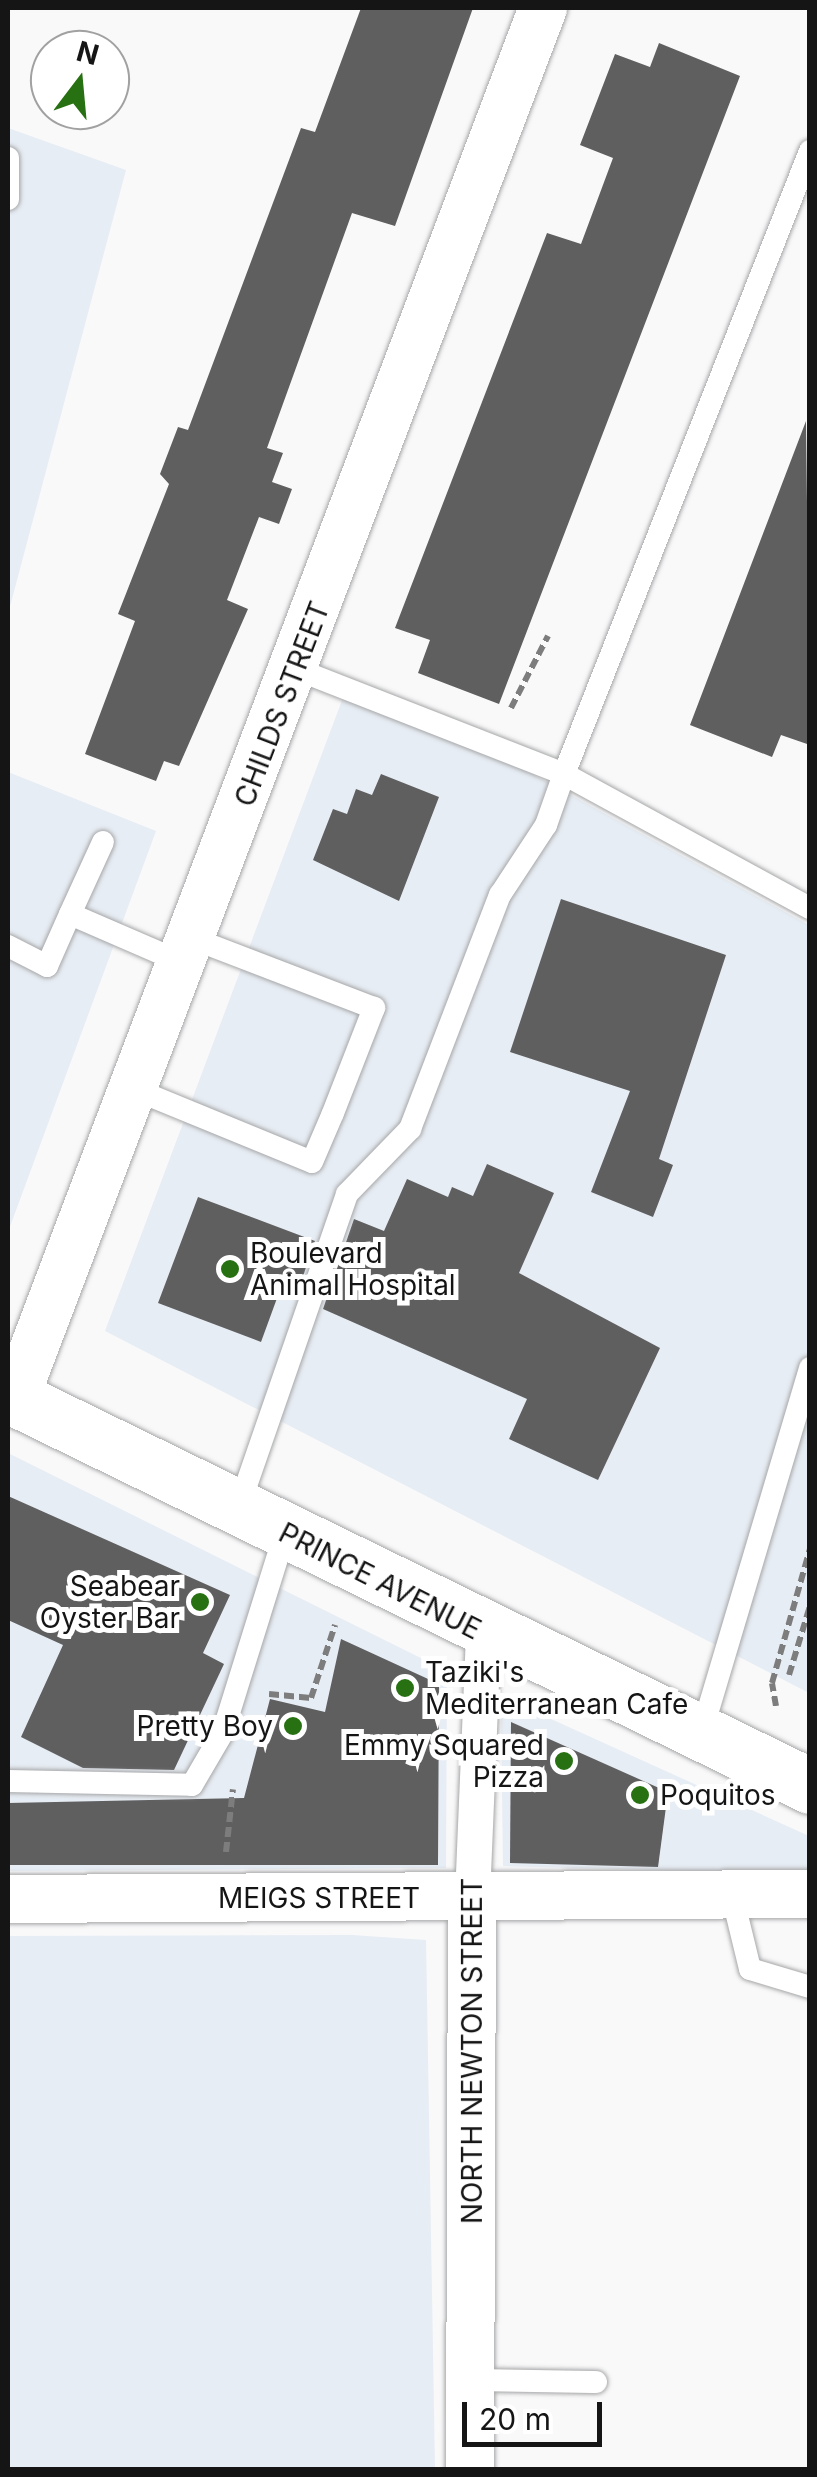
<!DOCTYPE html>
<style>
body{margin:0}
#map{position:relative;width:817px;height:2477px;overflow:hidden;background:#f9f9fa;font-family:Inter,sans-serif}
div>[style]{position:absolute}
.built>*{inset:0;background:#e7edf4}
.building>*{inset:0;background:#5f5f60}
.path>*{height:6px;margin-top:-3px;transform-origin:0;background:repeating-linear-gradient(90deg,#7d7d7e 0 10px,transparent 0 15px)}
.roads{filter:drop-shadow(0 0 2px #a6a7a8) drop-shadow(0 0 2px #a6a7a8)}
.service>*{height:22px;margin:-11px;padding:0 11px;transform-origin:11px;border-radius:11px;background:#fff}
.pedestrian>*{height:35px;margin:-17.5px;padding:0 17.5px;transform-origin:17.5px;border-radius:17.5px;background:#fff}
.minor>*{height:48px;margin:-24px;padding:0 24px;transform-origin:24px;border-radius:24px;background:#fff}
.secondary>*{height:55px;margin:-27.5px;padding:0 27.5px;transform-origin:27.5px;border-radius:27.5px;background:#fff}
.dots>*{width:28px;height:28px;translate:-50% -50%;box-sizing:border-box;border:5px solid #fff;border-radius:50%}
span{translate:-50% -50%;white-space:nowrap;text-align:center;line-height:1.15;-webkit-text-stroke:10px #fff;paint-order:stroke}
.street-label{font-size:28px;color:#151515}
.poi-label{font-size:28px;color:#151515}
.left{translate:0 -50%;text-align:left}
.right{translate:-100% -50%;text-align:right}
.frame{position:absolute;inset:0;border:10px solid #151515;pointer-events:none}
.north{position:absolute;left:30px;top:30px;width:100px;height:100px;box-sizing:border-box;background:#fff;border:2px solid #a1a1a1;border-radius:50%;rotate:16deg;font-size:28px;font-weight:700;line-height:40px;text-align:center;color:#151515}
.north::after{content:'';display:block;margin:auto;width:35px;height:45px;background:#287113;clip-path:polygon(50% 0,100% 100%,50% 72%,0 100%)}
.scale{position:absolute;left:462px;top:2402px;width:140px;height:45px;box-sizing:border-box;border:5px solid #151515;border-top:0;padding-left:12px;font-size:30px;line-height:35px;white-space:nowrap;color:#151515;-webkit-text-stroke:8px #fff;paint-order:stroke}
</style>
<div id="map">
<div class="built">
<i style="clip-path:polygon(8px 128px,126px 170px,8px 614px)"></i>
<i style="clip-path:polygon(344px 695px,492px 752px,809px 925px,809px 1693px,105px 1331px)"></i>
<i style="clip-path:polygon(8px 772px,156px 831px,8px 1232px)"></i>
<i style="clip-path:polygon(8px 1453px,447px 1671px,446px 1868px,8px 1871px)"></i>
<i style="clip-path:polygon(518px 1704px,809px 1836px,809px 1874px,503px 1866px,501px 1719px)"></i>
<i style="clip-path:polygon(352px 1935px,426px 1940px,435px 2469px,8px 2469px,8px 1936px)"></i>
</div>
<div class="building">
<i style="clip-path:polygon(361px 8px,473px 8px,395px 226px,352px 213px,267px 448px,283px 453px,272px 482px,292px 489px,279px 524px,259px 517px,227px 600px,248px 609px,179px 766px,164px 761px,156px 781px,85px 754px,135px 621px,118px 614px,169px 484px,160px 474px,178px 427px,188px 430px,301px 128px,315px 132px)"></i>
<i style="clip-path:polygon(659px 43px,740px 76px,499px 704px,418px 673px,430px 640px,395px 628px,547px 233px,581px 244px,613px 158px,580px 145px,615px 54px,650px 67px)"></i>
<i style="clip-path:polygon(806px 421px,810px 745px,781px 735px,772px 757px,690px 725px)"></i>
<i style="clip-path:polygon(381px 774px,439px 797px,399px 901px,313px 860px,333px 809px,347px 814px,356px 789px,372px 795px)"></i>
<i style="clip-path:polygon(561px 899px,726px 955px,659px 1159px,673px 1165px,653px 1217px,591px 1192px,630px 1091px,510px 1052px)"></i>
<i style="clip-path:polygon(487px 1164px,554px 1193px,519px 1273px,660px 1348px,598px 1480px,509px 1439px,527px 1399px,323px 1309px,354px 1219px,384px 1231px,407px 1179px,448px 1197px,452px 1187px,473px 1196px)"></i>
<i style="clip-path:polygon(198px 1197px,315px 1241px,296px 1297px,280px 1290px,261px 1342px,158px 1303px)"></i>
<i style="clip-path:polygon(8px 1496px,230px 1595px,203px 1653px,224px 1664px,174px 1770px,83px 1768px,21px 1737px,63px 1645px,8px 1620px)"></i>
<i style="clip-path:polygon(341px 1639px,439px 1684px,438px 1865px,8px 1865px,8px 1803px,244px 1798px,270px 1699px,325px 1712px)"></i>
<i style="clip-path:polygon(511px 1722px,668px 1792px,658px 1867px,510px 1863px)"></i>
</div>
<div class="path">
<i style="left:511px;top:708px;width:81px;rotate:-62.8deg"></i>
<i style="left:789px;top:1675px;width:72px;rotate:-73.1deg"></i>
<i style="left:269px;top:1694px;width:42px;rotate:5.4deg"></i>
<i style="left:311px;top:1698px;width:77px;rotate:-71.8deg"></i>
<i style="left:776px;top:1706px;width:23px;rotate:-100deg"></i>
<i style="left:772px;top:1683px;width:139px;rotate:-74.2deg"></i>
<i style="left:226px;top:1852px;width:63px;rotate:-83.7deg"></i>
</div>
<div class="roads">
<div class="service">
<i style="left:8px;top:158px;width:41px;rotate:90deg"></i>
<i style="left:296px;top:669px;width:288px;rotate:21.4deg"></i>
<i style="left:564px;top:774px;width:670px;rotate:-68.45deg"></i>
<i style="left:103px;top:842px;width:79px;rotate:114.6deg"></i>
<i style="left:70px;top:914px;width:123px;rotate:23.4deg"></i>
<i style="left:8px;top:946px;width:44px;rotate:27.1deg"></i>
<i style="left:47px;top:966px;width:57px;rotate:-66.1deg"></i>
<i style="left:134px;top:1089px;width:192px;rotate:22.3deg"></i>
<i style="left:312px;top:1162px;width:53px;rotate:-66.8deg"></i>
<i style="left:333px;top:1113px;width:113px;rotate:-68.7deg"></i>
<i style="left:374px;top:1008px;width:195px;rotate:-159deg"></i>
<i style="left:238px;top:1509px;width:333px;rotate:-70.9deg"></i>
<i style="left:347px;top:1194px;width:91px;rotate:-45.9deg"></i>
<i style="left:410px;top:1129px;width:251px;rotate:-69deg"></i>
<i style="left:500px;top:895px;width:84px;rotate:-56.7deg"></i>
<i style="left:546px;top:825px;width:54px;rotate:-70.6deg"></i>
<i style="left:564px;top:774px;width:280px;rotate:28.6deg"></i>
<i style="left:701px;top:1734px;width:382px;rotate:-73.4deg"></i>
<i style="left:8px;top:1781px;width:184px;rotate:1.2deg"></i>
<i style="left:192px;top:1785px;width:61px;rotate:-59.7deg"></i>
<i style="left:223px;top:1732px;width:208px;rotate:-72.7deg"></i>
<i style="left:732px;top:1895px;width:76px;rotate:76.3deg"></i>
<i style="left:750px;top:1969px;width:63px;rotate:16.7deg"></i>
<i style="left:471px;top:2380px;width:125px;rotate:0.9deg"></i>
</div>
<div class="pedestrian">
<i style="left:472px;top:1897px;width:265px;rotate:-87.6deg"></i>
</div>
<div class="minor">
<i style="left:15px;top:1398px;width:1487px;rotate:-69.2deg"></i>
<i style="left:8px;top:1899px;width:802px;rotate:-0.36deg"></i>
<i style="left:470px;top:2470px;width:573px;rotate:-89.8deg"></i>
</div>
<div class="secondary">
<i style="left:8px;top:1395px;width:892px;rotate:25.99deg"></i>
</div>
</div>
<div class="dots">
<i style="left:230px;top:1269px;background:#287113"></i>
<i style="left:200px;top:1602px;background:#287113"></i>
<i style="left:405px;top:1688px;background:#287113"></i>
<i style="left:293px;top:1726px;background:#287113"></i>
<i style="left:564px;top:1761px;background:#287113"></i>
<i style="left:640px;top:1795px;background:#287113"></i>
</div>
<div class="street-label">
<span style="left:282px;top:704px;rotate:-69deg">CHILDS STREET</span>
<span style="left:380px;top:1581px;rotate:27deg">PRINCE AVENUE</span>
<span style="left:319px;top:1898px">MEIGS STREET</span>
<span style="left:472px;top:2051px;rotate:-90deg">NORTH NEWTON STREET</span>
</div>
<div class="poi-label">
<span class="left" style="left:250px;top:1269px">Boulevard<br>Animal Hospital</span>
<span class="right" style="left:180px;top:1602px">Seabear<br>Oyster Bar</span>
<span class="left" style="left:425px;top:1688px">Taziki's<br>Mediterranean Cafe</span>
<span class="right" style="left:273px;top:1726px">Pretty Boy</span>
<span class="right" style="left:544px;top:1761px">Emmy Squared<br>Pizza</span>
<span class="left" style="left:660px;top:1795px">Poquitos</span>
</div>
<div class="frame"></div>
<div class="north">N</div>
<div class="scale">20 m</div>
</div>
